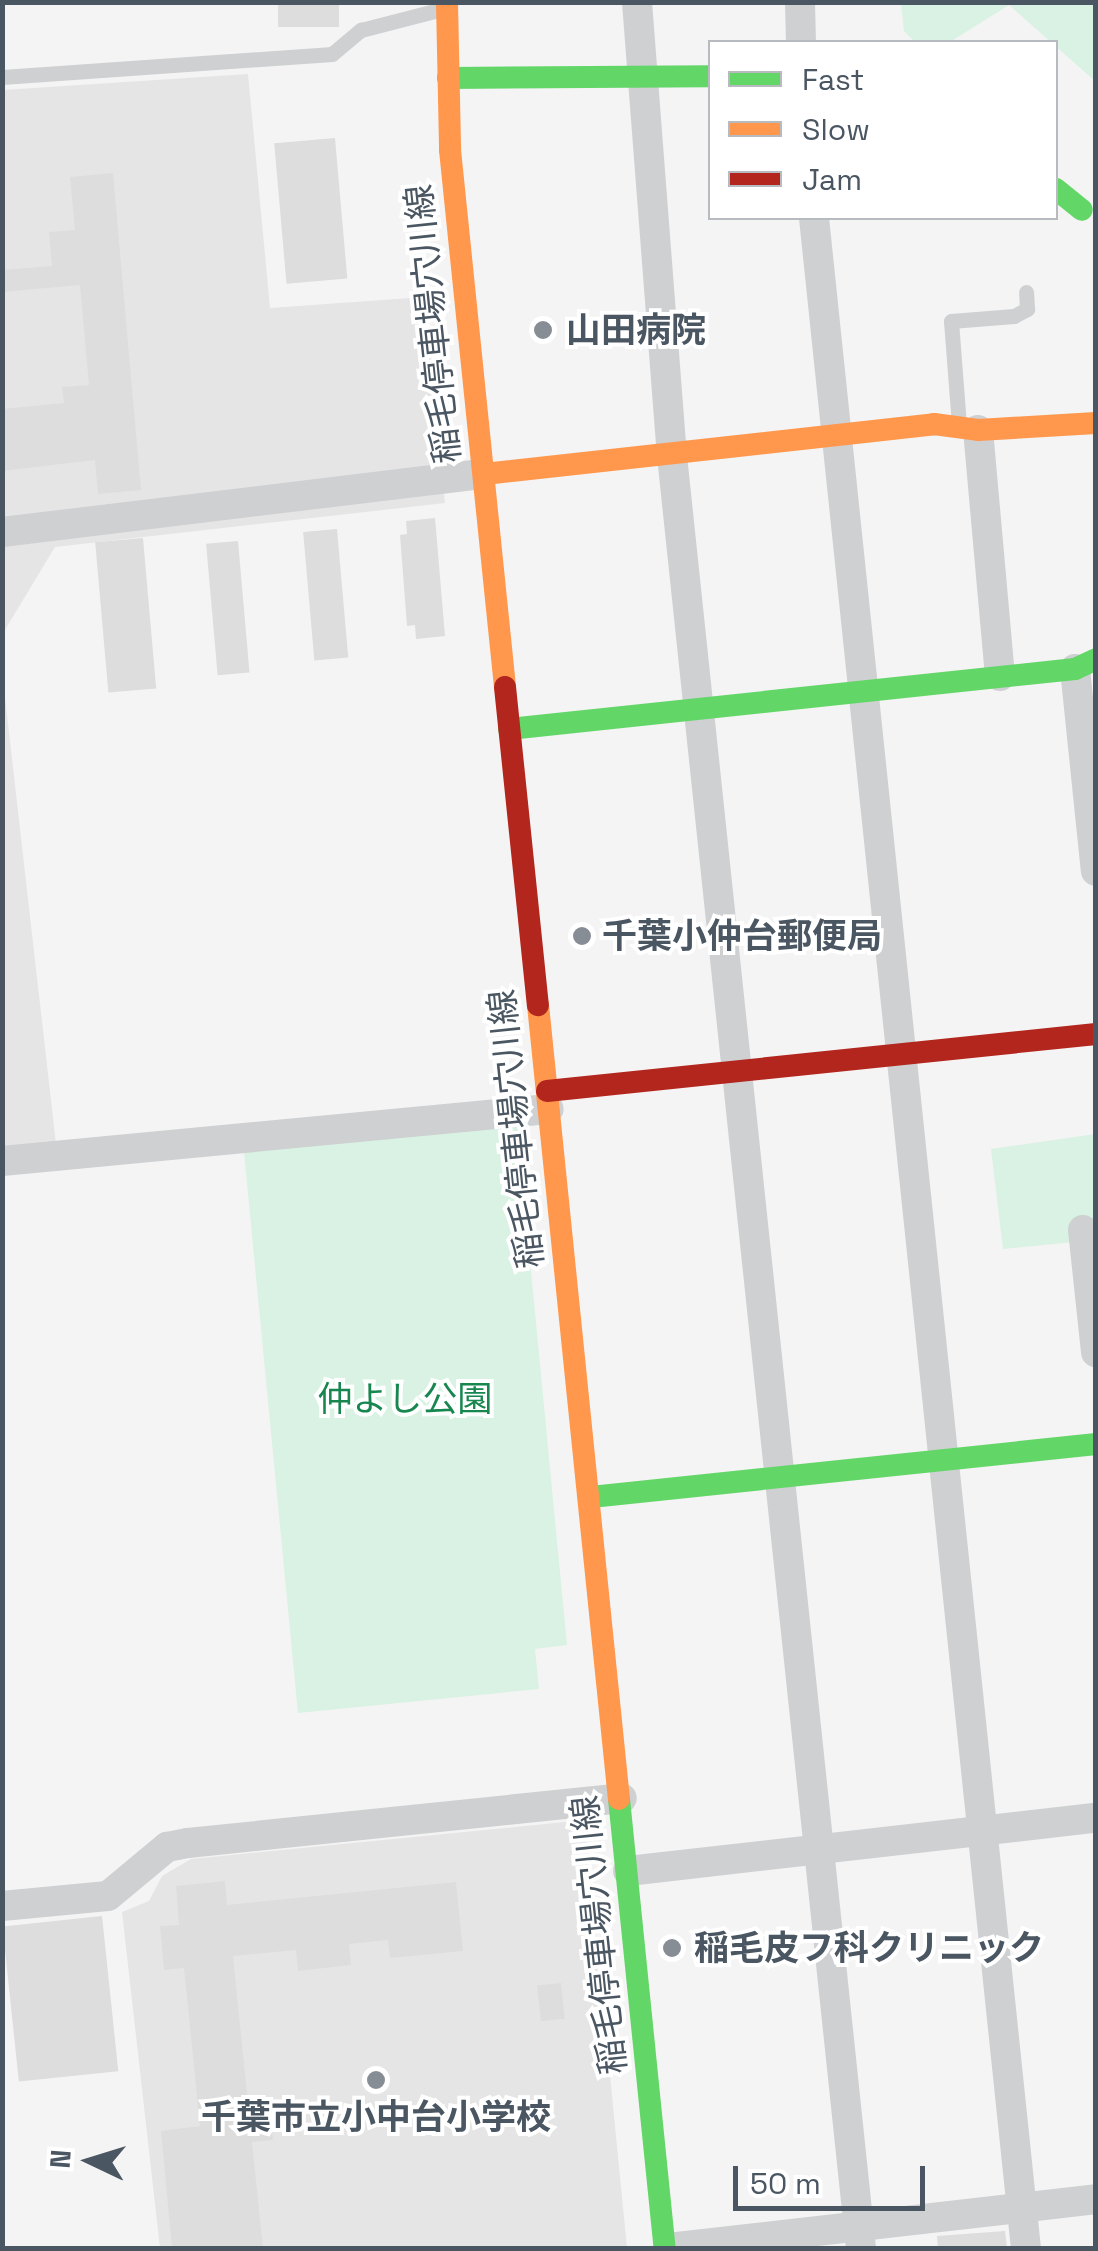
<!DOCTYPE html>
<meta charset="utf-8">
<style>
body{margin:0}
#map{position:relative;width:1098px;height:2251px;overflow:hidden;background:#f4f4f4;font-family:"Space Grotesk","Noto Sans JP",sans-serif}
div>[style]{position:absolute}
.education>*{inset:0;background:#e6e5e6}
.green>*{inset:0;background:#d9f2e3}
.building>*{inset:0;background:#ddddde;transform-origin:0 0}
.lane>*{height:15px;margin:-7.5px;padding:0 7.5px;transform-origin:7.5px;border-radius:7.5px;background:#ced0d2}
.street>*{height:30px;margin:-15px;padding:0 15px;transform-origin:15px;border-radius:15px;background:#ced0d2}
.fast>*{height:22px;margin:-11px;padding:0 11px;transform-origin:11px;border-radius:11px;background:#63d668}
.slow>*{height:22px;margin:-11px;padding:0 11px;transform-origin:11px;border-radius:11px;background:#ff974d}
.jam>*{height:22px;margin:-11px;padding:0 11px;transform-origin:11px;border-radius:11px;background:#b3261e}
.dots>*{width:28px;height:28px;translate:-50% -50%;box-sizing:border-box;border:5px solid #fff;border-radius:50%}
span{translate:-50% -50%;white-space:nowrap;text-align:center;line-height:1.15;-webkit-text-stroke:8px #fff;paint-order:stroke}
.street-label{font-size:35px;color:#4a5661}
.poi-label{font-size:35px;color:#4a5661;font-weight:700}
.left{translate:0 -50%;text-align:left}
.park-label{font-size:35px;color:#17864f}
.frame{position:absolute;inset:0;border:5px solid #4a5661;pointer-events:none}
.legend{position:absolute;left:708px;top:40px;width:350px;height:180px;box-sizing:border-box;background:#fff;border:2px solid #b7bbc0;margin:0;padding:12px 18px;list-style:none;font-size:30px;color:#4a5661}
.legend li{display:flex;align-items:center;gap:20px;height:50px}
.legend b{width:50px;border:2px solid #b7bbc0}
.north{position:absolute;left:40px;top:2111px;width:100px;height:100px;-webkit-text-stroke:8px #fff;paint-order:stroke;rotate:274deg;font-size:28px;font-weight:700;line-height:40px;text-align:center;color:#4a5661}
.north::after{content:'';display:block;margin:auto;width:35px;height:45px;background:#4a5661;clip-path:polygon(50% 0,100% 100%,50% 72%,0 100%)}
.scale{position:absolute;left:733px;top:2166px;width:192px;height:45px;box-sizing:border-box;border:5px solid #4a5661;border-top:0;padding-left:12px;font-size:30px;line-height:35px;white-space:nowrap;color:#4a5661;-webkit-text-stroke:8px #fff;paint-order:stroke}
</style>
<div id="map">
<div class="education">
<i style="clip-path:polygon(248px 74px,270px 308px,424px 297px,445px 503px,55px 547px,3px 633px,3px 90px)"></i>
<i style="clip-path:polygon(2px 671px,56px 1144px,2px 1149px)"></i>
<i style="clip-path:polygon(565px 1822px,586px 1831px,627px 2248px,160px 2248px,122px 1912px,149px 1901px,162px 1876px,191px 1859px)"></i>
</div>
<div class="green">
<i style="clip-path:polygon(901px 3px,1095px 3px,1095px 81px,1009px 5px,950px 42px,915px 42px,904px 31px)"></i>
<i style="clip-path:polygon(517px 1125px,567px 1645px,535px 1649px,539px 1689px,298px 1713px,244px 1152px)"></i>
<i style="clip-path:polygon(1095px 1134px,1095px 1240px,1003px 1249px,991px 1149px)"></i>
</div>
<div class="building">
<i style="left:278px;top:2px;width:61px;height:25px"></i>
<i style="left:335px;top:138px;width:141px;height:61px;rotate:85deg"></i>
<i style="clip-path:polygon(113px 173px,141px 490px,98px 494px,95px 460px,2px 471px,2px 409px,64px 403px,62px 387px,89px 385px,80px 285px,2px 292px,2px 270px,52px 266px,49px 232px,75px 230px,70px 177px)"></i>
<i style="clip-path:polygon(435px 518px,445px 636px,416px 639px,415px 625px,407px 626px,400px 535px,407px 534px,406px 521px)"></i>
<i style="left:337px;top:529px;width:129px;height:34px;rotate:85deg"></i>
<i style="left:143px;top:538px;width:151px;height:48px;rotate:85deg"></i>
<i style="left:238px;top:541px;width:132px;height:32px;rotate:85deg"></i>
<i style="clip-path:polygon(225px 1881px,227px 1905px,456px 1882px,463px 1951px,390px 1958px,388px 1940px,349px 1944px,351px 1965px,298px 1971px,296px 1950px,233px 1956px,249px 2113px,270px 2111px,273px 2140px,252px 2142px,263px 2248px,172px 2248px,161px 2131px,200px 2126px,184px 1968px,164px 1970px,160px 1926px,179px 1925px,176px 1886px)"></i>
<i style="left:102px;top:1916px;width:156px;height:100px;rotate:84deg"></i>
<i style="left:561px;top:1983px;width:36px;height:24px;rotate:84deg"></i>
<i style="clip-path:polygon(1005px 2231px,1007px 2248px,938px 2248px,937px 2236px)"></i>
</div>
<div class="lane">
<i style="left:2px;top:77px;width:331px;rotate:-4deg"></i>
<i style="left:332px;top:54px;width:38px;rotate:-40deg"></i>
<i style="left:361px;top:30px;width:84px;rotate:-14.5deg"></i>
<i style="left:959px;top:425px;width:104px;rotate:-94.4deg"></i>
<i style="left:951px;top:321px;width:63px;rotate:-4.5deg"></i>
<i style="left:1014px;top:316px;width:15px;rotate:-28deg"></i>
<i style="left:1027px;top:309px;width:17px;rotate:-93deg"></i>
</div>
<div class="street">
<i style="left:637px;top:2px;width:455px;rotate:85.6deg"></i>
<i style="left:672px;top:456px;width:1802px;rotate:83.98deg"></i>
<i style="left:800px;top:2px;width:40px;rotate:88.6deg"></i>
<i style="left:814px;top:218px;width:2041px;rotate:84.04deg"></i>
<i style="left:978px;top:430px;width:247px;rotate:84.9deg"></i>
<i style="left:2px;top:532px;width:485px;rotate:-6.9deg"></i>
<i style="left:1075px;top:669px;width:203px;rotate:84.1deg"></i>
<i style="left:2px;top:1161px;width:549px;rotate:-5.43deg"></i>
<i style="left:1083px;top:1230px;width:123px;rotate:83.9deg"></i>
<i style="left:628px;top:1871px;width:471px;rotate:-6.5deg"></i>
<i style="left:2px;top:1906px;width:106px;rotate:-5.4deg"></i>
<i style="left:108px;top:1896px;width:77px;rotate:-39.7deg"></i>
<i style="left:167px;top:1847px;width:21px;rotate:-11deg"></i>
<i style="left:188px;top:1843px;width:436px;rotate:-5.9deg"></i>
<i style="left:668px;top:2248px;width:431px;rotate:-6.5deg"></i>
</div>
<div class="fast">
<i style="left:448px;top:78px;width:262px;rotate:-0.4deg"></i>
<i style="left:1056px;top:189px;width:33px;rotate:39deg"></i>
<i style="left:509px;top:729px;width:569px;rotate:-6.05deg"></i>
<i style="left:1075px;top:669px;width:23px;rotate:-25deg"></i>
<i style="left:591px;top:1497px;width:508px;rotate:-5.99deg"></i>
<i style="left:619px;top:1799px;width:451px;rotate:84.2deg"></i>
</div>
<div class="slow">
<i style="left:447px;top:2px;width:148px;rotate:88.8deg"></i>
<i style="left:450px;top:150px;width:540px;rotate:84.15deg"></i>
<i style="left:484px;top:474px;width:453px;rotate:-6.3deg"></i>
<i style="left:934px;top:424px;width:44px;rotate:7.8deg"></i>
<i style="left:978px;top:430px;width:118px;rotate:-3.4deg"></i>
<i style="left:538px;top:1005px;width:798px;rotate:84.18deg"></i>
</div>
<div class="jam">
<i style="left:505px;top:687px;width:320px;rotate:84.1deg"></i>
<i style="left:547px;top:1091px;width:552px;rotate:-5.93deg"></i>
</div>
<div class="dots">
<i style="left:543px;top:330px;background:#868d94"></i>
<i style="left:582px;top:936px;background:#868d94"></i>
<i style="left:672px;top:1948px;background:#868d94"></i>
<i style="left:376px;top:2080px;background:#868d94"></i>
</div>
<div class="street-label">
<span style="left:433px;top:324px;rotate:-96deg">稲毛停車場穴川線</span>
<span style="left:516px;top:1129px;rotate:-96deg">稲毛停車場穴川線</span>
<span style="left:599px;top:1935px;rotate:-96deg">稲毛停車場穴川線</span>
</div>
<div class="poi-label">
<span class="left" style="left:566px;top:330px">山田病院</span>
<span class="left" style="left:602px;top:936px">千葉小仲台郵便局</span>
<span class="left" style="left:694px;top:1948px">稲毛皮フ科クリニック</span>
<span style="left:376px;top:2117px">千葉市立小中台小学校</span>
</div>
<div class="park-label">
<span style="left:405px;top:1399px">仲よし公園</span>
</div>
<div class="frame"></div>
<ul class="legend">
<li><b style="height:12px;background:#63d668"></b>Fast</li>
<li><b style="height:12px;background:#ff974d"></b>Slow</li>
<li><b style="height:12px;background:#b3261e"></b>Jam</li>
</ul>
<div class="north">N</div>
<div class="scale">50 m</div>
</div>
